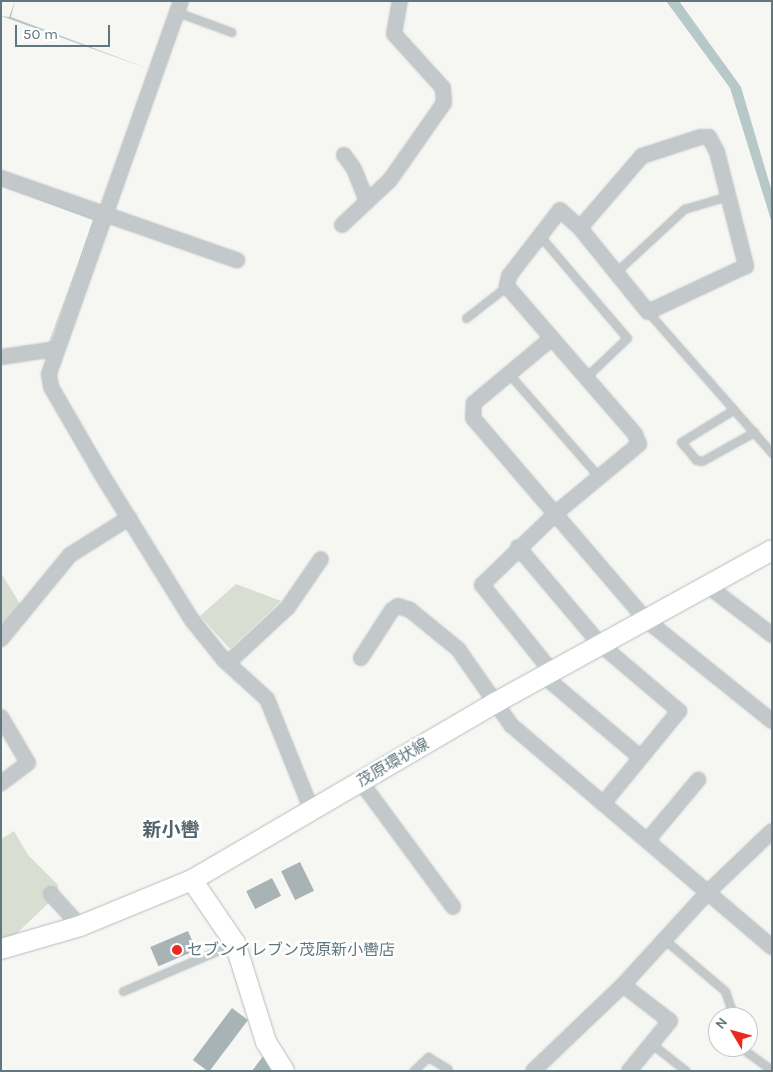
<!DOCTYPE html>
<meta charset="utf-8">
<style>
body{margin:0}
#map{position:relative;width:773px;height:1072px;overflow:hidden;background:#f6f6f3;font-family:Karla,"Noto Sans JP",sans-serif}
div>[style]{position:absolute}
.green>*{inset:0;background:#d9ded3}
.water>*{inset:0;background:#b7c8c9}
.building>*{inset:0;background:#a8b3b6;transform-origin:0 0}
.roads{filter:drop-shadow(0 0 1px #b5bcbf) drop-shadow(0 0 1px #b5bcbf)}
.lane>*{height:7px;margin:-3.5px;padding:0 3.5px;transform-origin:3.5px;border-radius:3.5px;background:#c3c8ca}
.street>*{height:14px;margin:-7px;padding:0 7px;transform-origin:7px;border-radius:7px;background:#c3c8ca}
.secondary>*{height:20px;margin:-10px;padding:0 10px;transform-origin:10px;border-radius:10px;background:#fff}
.dots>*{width:14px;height:14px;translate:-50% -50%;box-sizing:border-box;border:2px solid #fff;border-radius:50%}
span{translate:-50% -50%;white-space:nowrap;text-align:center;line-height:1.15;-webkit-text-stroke:5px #fff;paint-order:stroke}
.street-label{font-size:16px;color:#60777f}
.poi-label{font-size:16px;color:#60777f}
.left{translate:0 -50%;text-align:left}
.quarter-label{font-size:19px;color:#52646a;font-weight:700}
.frame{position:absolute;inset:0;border:2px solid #60777f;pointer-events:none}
.north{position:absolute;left:708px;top:1007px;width:50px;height:50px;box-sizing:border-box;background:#fff;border:1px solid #bfc9cc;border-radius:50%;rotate:307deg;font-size:14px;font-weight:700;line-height:20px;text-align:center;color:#60777f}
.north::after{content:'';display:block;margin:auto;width:18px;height:22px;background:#eb291e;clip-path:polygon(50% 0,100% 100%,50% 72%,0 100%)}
.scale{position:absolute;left:15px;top:25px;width:95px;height:22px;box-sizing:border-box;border:2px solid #60777f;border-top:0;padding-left:6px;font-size:15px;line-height:18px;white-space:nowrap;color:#60777f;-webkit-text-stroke:4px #fff;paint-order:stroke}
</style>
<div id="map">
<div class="green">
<i style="clip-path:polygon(1px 182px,97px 219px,54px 343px,47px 346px,95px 219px,1px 186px)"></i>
<i style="clip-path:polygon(1px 573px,22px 607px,1px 633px)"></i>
<i style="clip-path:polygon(236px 584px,281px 601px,230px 649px,200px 616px)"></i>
<i style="clip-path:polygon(14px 831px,28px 855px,58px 885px,58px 894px,12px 938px,1px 941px,1px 839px)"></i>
</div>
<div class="water">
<i style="clip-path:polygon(15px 1px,11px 17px,149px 69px,1px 16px,9px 17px)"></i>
<i style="clip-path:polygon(666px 1px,679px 1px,741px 87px,772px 192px,772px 223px,730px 88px)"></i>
<i style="clip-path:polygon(1px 186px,95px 219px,50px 344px,93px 220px)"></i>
</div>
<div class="building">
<i style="left:300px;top:862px;width:32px;height:21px;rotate:64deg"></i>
<i style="left:272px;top:878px;width:20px;height:29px;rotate:63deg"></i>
<i style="left:188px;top:931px;width:21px;height:41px;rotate:67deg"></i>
<i style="left:232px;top:1008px;width:20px;height:65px;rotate:37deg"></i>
<i style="clip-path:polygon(264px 1055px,277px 1071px,252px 1071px)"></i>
</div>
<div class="roads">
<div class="lane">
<i style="left:177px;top:12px;width:58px;rotate:20.3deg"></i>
<i style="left:540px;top:236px;width:134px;rotate:49.5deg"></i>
<i style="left:627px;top:338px;width:55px;rotate:136.5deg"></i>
<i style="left:616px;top:272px;width:93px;rotate:-42.8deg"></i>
<i style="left:684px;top:209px;width:46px;rotate:-16.5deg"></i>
<i style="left:648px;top:312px;width:188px;rotate:48.7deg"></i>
<i style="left:466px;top:318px;width:52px;rotate:-38deg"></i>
<i style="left:509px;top:374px;width:138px;rotate:48.8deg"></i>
<i style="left:733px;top:410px;width:61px;rotate:148.4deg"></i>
<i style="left:681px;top:442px;width:23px;rotate:50deg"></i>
<i style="left:696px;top:460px;width:6px;rotate:9deg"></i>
<i style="left:702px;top:461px;width:60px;rotate:-29.1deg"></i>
<i style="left:665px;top:940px;width:79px;rotate:40.4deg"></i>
<i style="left:725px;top:991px;width:18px;rotate:71deg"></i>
<i style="left:731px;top:1008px;width:11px;rotate:124deg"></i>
<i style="left:123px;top:991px;width:120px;rotate:-23.1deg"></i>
<i style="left:652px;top:1044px;width:43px;rotate:38.5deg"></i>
<i style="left:740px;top:1047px;width:39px;rotate:36deg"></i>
<i style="left:413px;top:1071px;width:21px;rotate:-43deg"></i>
<i style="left:428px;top:1057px;width:23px;rotate:31deg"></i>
</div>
<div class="street">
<i style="left:181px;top:1px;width:396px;rotate:109.5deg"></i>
<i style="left:49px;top:374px;width:13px;rotate:81deg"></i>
<i style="left:51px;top:387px;width:102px;rotate:59.9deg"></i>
<i style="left:102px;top:475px;width:171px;rotate:58.2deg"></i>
<i style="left:192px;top:620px;width:51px;rotate:51.3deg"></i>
<i style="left:224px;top:660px;width:58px;rotate:42.2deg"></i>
<i style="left:267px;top:699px;width:121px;rotate:68.1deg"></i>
<i style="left:701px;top:137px;width:8px"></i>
<i style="left:709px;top:137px;width:17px;rotate:62deg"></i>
<i style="left:717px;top:152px;width:118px;rotate:75.7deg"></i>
<i style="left:746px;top:266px;width:108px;rotate:154.9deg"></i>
<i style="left:648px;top:312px;width:108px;rotate:-129deg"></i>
<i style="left:580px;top:228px;width:95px;rotate:-49.3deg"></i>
<i style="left:642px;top:156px;width:62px;rotate:-17.9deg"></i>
<i style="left:344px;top:155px;width:17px;rotate:54deg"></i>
<i style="left:354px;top:169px;width:35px;rotate:68deg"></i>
<i style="left:1px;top:178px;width:250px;rotate:19.2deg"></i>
<i style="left:342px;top:225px;width:66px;rotate:-43.2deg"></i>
<i style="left:390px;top:180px;width:94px;rotate:-55deg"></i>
<i style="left:444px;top:103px;width:15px;rotate:-94deg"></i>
<i style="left:443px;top:88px;width:73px;rotate:-132.2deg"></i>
<i style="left:394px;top:34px;width:34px;rotate:-80deg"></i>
<i style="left:552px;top:338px;width:102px;rotate:140.2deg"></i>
<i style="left:474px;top:403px;width:15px;rotate:94deg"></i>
<i style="left:473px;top:418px;width:265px;rotate:49.4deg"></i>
<i style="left:645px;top:619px;width:163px;rotate:38.8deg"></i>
<i style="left:1px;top:357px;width:56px;rotate:-8.3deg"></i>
<i style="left:518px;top:547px;width:127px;rotate:49.8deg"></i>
<i style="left:600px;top:644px;width:104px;rotate:40.3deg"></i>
<i style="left:679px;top:711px;width:120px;rotate:129.3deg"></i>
<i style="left:708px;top:586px;width:81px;rotate:37.4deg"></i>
<i style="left:1px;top:639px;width:109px;rotate:-50.6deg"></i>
<i style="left:70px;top:555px;width:70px;rotate:-32.1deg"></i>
<i style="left:361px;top:658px;width:57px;rotate:-57.1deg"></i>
<i style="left:392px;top:610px;width:7px;rotate:-34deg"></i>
<i style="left:398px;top:606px;width:13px;rotate:18deg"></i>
<i style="left:410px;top:610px;width:62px;rotate:39.1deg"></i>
<i style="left:458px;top:649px;width:93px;rotate:55.1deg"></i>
<i style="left:511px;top:725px;width:343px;rotate:40.4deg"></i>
<i style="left:228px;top:663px;width:82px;rotate:-43deg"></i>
<i style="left:288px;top:607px;width:58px;rotate:-55.5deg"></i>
<i style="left:552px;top:672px;width:112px;rotate:-128.8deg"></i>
<i style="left:482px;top:585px;width:103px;rotate:-44.2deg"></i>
<i style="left:556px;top:513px;width:108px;rotate:-39.7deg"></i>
<i style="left:639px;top:444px;width:11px;rotate:-112deg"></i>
<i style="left:635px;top:434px;width:196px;rotate:-130.9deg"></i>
<i style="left:507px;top:286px;width:10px;rotate:-79deg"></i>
<i style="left:509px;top:276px;width:83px;rotate:-52.3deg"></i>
<i style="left:560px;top:210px;width:27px;rotate:42deg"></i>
<i style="left:545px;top:677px;width:124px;rotate:40.1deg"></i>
<i style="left:1px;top:717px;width:53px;rotate:59.6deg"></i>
<i style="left:28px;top:763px;width:34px;rotate:143deg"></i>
<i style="left:361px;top:782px;width:155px;rotate:53.6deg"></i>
<i style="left:647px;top:841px;width:80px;rotate:-50.1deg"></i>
<i style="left:51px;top:894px;width:43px;rotate:47.8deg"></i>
<i style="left:623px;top:985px;width:59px;rotate:37.5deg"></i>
<i style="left:670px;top:1021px;width:65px;rotate:129.4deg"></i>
<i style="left:533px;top:1071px;width:124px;rotate:-43.7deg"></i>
<i style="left:623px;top:985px;width:123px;rotate:-47.6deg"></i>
<i style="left:706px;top:894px;width:91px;rotate:-43.7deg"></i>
</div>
<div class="secondary">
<i style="left:192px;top:880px;width:76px;rotate:55.7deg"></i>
<i style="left:235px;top:943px;width:104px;rotate:72.6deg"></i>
<i style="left:266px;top:1042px;width:34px;rotate:58deg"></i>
<i style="left:1px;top:949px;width:82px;rotate:-16.2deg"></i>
<i style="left:80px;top:926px;width:121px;rotate:-22.3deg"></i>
<i style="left:192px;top:880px;width:351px;rotate:-30.3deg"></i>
<i style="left:495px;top:703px;width:316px;rotate:-28.9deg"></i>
</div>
</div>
<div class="dots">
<i style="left:177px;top:950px;background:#eb291e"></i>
</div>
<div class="street-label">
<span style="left:393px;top:763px;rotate:-30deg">茂原環状線</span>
</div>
<div class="poi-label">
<span class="left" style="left:187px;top:950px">セブンイレブン茂原新小轡店</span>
</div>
<div class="quarter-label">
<span style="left:171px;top:831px">新小轡</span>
</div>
<div class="frame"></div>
<div class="north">N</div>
<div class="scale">50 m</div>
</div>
